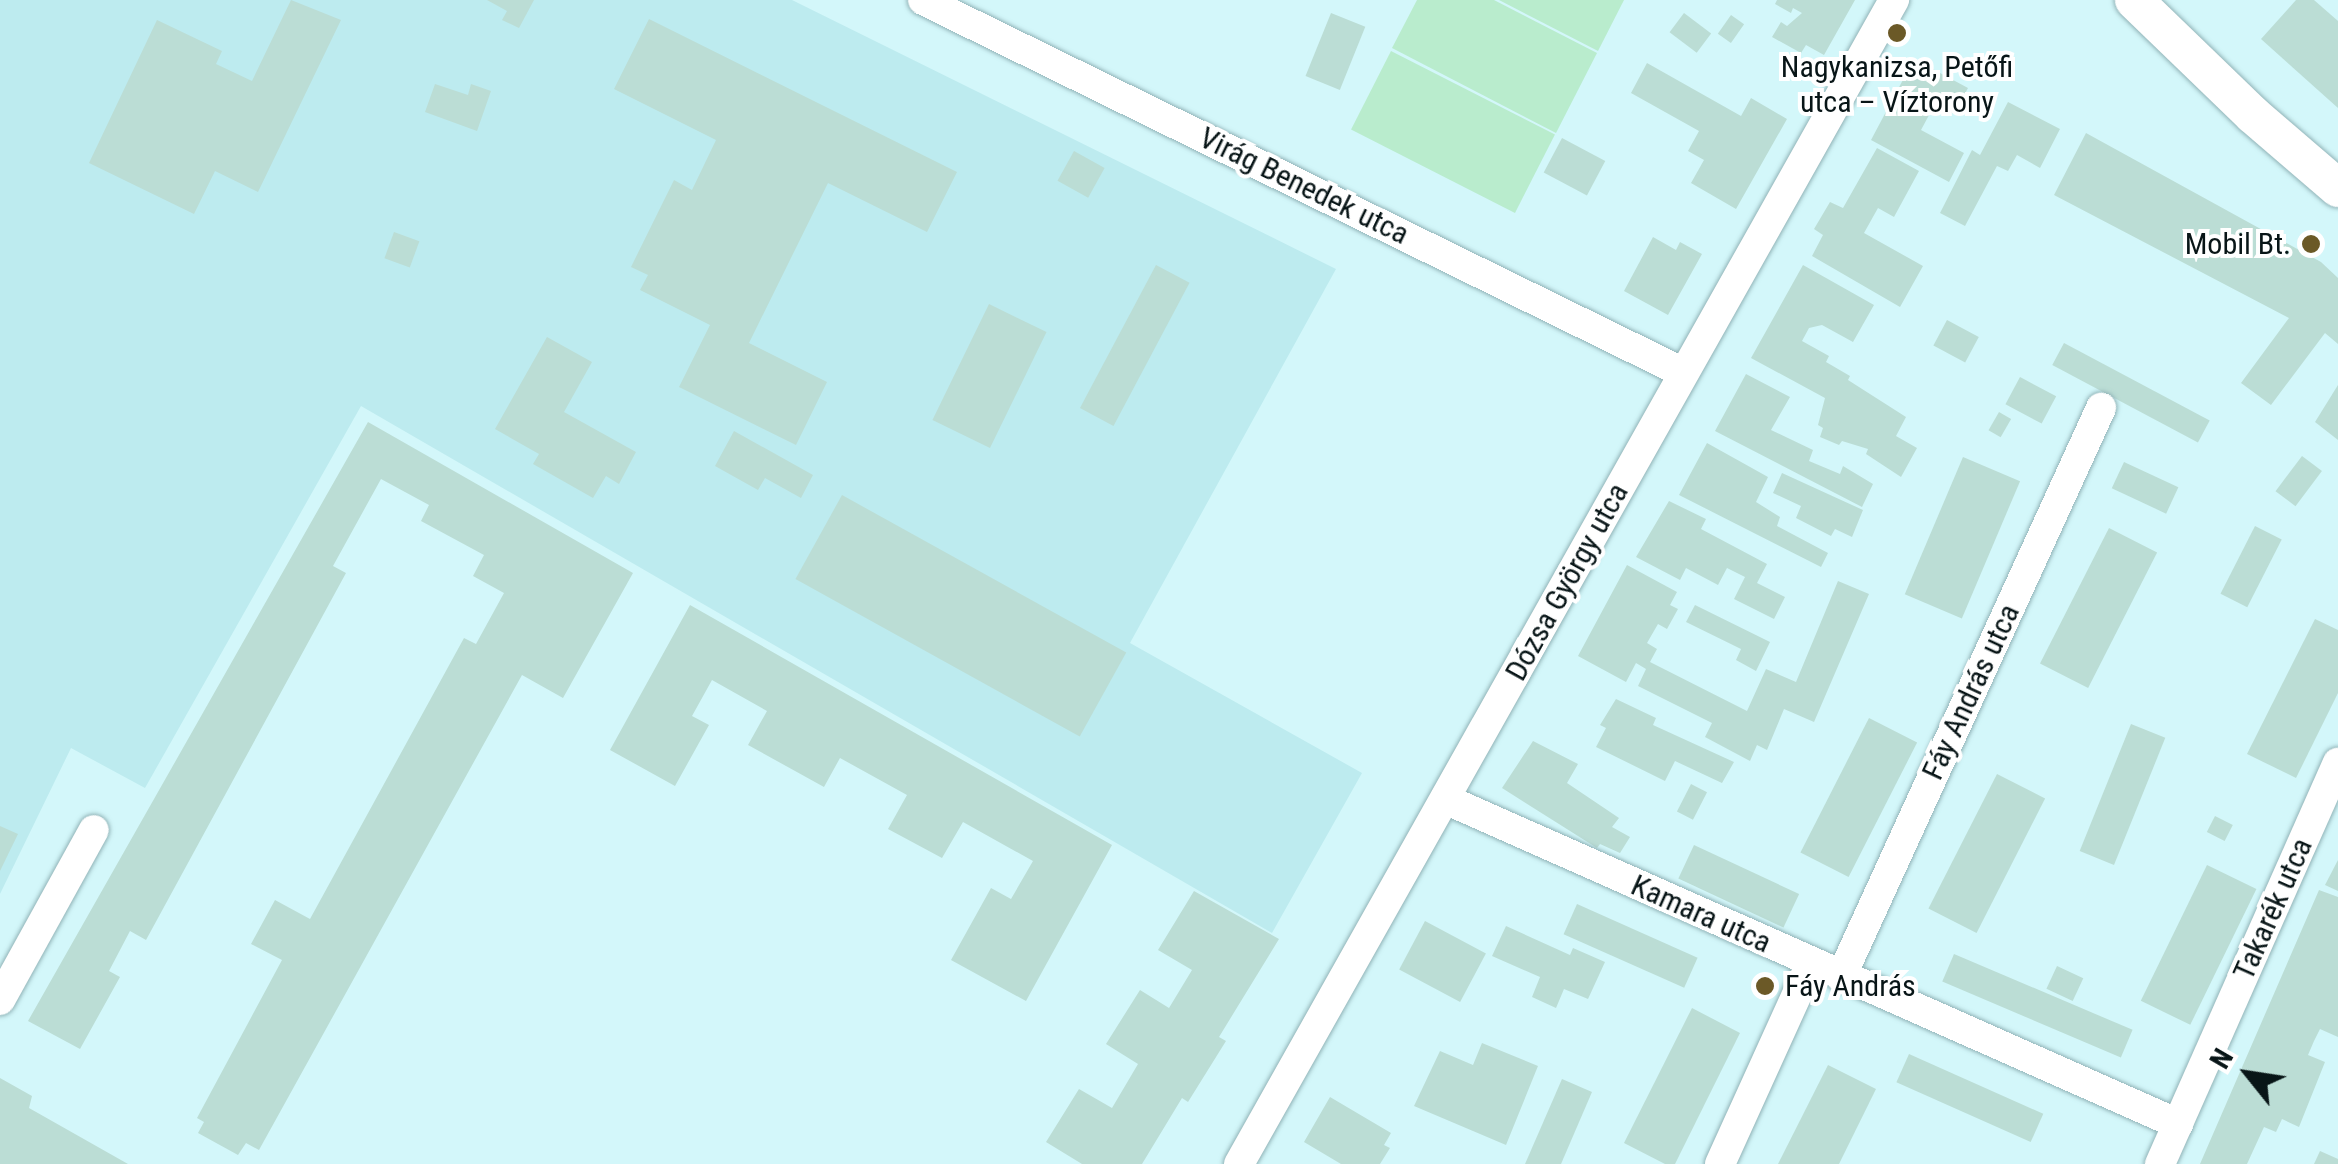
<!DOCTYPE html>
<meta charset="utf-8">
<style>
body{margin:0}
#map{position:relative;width:2338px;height:1164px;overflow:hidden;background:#d3f7fa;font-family:"Roboto Condensed",sans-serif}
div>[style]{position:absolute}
.built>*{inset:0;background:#bdebef}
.green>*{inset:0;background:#b9eccd;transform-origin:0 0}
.building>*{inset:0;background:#bbddd5;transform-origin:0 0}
.roads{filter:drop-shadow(0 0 2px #91b3b7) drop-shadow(0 0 2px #91b3b7)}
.minor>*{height:30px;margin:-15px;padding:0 15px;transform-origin:15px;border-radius:15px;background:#fff}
.tertiary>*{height:38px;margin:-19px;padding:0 19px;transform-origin:19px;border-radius:19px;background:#fff}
.dots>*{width:28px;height:28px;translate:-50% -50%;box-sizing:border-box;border:5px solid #fff;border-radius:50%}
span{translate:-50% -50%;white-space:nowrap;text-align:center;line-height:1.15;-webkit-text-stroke:8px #fff;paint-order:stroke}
.poi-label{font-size:30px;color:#081517}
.right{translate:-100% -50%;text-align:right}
.left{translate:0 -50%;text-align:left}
.street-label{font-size:30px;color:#081517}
.north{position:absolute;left:2198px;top:1024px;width:100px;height:100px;-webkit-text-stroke:8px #fff;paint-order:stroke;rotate:300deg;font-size:28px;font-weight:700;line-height:40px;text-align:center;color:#081517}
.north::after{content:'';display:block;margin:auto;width:35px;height:45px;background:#081517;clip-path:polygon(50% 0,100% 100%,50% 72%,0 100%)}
</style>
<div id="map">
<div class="built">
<i style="clip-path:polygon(0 0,792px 0,1336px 269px,1130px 643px,1362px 773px,1272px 933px,361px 406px,145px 788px,71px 748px,0 894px)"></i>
</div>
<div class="green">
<i style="clip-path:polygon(1417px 0,1494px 0,1597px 53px,1556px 133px,1392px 48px)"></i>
<i style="clip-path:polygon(1499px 0,1624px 0,1598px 51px)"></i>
<i style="left:1391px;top:51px;width:184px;height:88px;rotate:27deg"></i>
</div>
<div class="building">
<i style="clip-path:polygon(291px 0,341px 20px,258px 192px,215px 171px,194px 214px,89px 163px,157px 20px,222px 51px,216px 64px,252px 81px)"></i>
<i style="clip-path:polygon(487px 0,534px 0,519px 28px,502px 20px,507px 11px)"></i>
<i style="clip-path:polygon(1777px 0,1855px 0,1824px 55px,1806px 45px,1801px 53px,1772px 37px,1781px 22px,1787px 26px,1802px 13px,1793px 8px,1791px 13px,1775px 4px)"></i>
<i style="clip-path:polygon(2296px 0,2314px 0,2338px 21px,2338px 108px,2261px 39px)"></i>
<i style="left:1331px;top:13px;width:37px;height:68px;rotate:22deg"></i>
<i style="left:1684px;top:13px;width:34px;height:24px;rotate:37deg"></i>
<i style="left:1731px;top:15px;width:16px;height:23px;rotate:35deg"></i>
<i style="clip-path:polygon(649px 19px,957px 172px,927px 232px,828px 183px,749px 343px,827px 382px,796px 445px,679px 387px,710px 325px,640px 290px,648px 275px,631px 267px,674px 180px,692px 190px,716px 140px,614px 89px)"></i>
<i style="clip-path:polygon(1914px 59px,1968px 88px,1954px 114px,1935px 104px,1921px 130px,1964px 153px,1949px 182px,1871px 140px)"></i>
<i style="clip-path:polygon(1647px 63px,1741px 116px,1751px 98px,1787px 119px,1736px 209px,1691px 183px,1704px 160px,1688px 151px,1699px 131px,1631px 93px)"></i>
<i style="clip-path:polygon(435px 84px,468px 95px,471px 84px,491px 91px,477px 131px,425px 112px)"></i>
<i style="clip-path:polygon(2008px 102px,2060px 129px,2040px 168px,2017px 155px,2008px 171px,1997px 166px,1965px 226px,1940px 213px,1972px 150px,1980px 155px)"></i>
<i style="clip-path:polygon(2086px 133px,2321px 262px,2338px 278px,2338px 344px,2325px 333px,2271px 405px,2241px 383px,2289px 318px,2054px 195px)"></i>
<i style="left:1562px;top:138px;width:49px;height:39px;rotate:28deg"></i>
<i style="clip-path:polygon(1877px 148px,1919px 171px,1894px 217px,1878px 208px,1864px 233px,1923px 266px,1900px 307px,1812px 256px,1823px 235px,1814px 229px,1830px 202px,1843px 208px)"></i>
<i style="left:1074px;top:151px;width:35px;height:34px;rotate:29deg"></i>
<i style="left:394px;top:232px;width:27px;height:28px;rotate:20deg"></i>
<i style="clip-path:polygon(1653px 237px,1676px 250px,1680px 242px,1702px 254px,1668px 315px,1624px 291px)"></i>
<i style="left:1156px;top:265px;width:38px;height:162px;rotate:28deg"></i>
<i style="clip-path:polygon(1803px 265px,1874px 305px,1853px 342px,1822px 325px,1809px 328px,1802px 341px,1829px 356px,1826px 362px,1850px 376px,1848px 380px,1906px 417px,1896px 436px,1917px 448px,1901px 477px,1866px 454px,1868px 449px,1842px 441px,1839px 445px,1820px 437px,1823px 428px,1818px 425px,1825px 398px,1751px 358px)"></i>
<i style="left:989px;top:304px;width:64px;height:129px;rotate:26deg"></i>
<i style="left:1947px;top:320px;width:36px;height:29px;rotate:28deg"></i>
<i style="clip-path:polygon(547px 337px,592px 362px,564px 412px,636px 452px,619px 484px,606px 476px,593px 498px,533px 464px,539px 454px,495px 429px)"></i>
<i style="left:2064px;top:343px;width:165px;height:25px;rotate:28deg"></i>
<i style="clip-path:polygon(1746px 374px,1790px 397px,1771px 430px,1813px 450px,1809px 461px,1840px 474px,1843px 466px,1873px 484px,1862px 507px,1715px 431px)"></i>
<i style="left:2020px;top:377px;width:41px;height:31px;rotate:28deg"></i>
<i style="clip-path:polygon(2338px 385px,2338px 440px,2315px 422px)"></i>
<i style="left:1999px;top:412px;width:14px;height:21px;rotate:30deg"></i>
<i style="clip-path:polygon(368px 422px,633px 573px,563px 698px,522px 675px,259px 1150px,246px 1143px,238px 1155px,198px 1133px,204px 1122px,197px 1118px,282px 960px,251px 944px,275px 900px,310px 919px,464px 638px,476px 644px,504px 593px,473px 576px,484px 555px,421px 521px,429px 505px,381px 479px,333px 566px,346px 573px,146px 940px,130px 931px,109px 971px,120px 977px,80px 1049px,28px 1021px)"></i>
<i style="clip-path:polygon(734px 431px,813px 475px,801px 498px,765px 478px,758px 490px,715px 466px)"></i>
<i style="clip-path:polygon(1707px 443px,1768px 477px,1756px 502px,1780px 517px,1777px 526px,1828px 553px,1821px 567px,1679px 495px)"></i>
<i style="left:2302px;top:456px;width:25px;height:44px;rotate:37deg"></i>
<i style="left:1963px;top:457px;width:62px;height:149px;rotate:23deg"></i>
<i style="left:2124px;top:462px;width:60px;height:29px;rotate:25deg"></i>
<i style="clip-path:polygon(1782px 473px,1863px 510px,1852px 537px,1835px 529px,1831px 536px,1796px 518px,1801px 506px,1773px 493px)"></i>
<i style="left:842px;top:495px;width:325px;height:96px;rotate:29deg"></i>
<i style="clip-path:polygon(1669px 501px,1706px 519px,1701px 529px,1767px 564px,1757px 583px,1785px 597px,1774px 619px,1734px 599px,1745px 577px,1727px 568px,1718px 585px,1686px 568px,1680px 580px,1636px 557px)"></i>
<i style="left:2255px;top:526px;width:30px;height:76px;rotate:27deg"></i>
<i style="left:2109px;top:528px;width:54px;height:152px;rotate:27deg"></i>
<i style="clip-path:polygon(1627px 565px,1677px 592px,1670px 605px,1678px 609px,1667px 629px,1658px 624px,1647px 643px,1657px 649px,1650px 662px,1747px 711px,1766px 669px,1796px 682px,1838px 581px,1869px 594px,1814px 722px,1784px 709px,1767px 750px,1757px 745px,1750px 761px,1705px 737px,1712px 723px,1638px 686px,1646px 669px,1636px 663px,1626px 682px,1578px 656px)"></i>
<i style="clip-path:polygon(690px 605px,1112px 845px,1026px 1001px,951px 960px,991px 888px,1011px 899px,1033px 861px,963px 822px,942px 858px,888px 829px,907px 795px,840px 758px,824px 787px,748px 745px,767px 711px,712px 680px,692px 716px,709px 725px,675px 786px,610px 750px)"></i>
<i style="clip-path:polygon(1695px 605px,1770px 642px,1756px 671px,1736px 660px,1741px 649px,1686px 622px)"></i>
<i style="clip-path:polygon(2315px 619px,2338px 630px,2338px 693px,2296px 778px,2247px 754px)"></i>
<i style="clip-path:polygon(1616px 699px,1656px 718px,1653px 725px,1734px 762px,1722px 783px,1675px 761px,1665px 781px,1596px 747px,1606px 728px,1600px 725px)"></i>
<i style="left:1869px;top:718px;width:54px;height:151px;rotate:27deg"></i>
<i style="left:2131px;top:724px;width:37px;height:137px;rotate:22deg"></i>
<i style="clip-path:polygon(1533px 741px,1578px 764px,1567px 783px,1619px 818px,1612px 827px,1630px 837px,1620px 853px,1600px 844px,1597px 848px,1502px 788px)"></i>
<i style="left:1997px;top:774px;width:54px;height:151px;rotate:27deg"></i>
<i style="left:1691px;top:784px;width:18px;height:31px;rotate:27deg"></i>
<i style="left:2215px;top:816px;width:20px;height:18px;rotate:27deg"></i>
<i style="clip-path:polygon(0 826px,18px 834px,0 871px)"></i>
<i style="left:1694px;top:845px;width:116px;height:37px;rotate:25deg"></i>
<i style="clip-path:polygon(2338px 860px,2338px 891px,2325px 885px)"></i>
<i style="left:2207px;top:865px;width:55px;height:151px;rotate:26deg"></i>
<i style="clip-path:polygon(2319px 890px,2338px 897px,2338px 1037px,2320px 1029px,2314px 1041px,2308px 1055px,2325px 1062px,2299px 1127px,2282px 1119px,2276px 1132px,2264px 1127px,2247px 1164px,2200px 1164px)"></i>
<i style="clip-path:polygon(1194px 891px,1279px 939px,1219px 1037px,1226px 1041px,1188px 1102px,1182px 1098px,1142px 1164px,1082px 1164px,1046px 1142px,1079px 1089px,1112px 1108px,1138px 1064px,1106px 1044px,1140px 990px,1169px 1008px,1192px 970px,1158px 950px)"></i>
<i style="left:1577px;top:904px;width:132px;height:33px;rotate:24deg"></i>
<i style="left:1425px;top:921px;width:69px;height:55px;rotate:28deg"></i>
<i style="clip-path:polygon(1506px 926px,1570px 955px,1573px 948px,1605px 962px,1588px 999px,1564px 989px,1556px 1008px,1532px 997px,1540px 977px,1492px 956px)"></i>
<i style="left:1954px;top:954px;width:194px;height:30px;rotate:23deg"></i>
<i style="left:2057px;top:966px;width:29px;height:25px;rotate:25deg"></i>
<i style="clip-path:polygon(1692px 1008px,1740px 1033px,1675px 1164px,1665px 1164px,1624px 1143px)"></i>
<i style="clip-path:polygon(1482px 1043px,1538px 1066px,1506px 1145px,1414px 1106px,1440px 1051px,1473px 1065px)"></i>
<i style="left:1909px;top:1054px;width:147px;height:31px;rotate:24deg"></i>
<i style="clip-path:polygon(1828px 1065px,1876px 1089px,1839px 1164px,1778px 1164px)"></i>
<i style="clip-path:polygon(0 1078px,32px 1096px,29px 1108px,128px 1164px,0 1164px)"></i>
<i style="clip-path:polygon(1562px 1079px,1592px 1092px,1561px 1164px,1525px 1164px)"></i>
<i style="clip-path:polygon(1330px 1097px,1391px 1133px,1384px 1145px,1390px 1148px,1380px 1164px,1341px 1164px,1304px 1142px)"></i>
<i style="clip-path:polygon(2320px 1151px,2338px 1159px,2338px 1164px,2314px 1164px)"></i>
</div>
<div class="roads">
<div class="minor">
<i style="left:923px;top:0;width:847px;rotate:26.11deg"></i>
<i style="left:1445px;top:799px;width:802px;rotate:23.91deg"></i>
<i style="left:1841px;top:977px;width:626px;rotate:-65.44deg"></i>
<i style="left:0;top:1000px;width:194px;rotate:-61.1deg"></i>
<i style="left:1239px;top:1164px;width:1336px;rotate:-60.63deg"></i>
<i style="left:1720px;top:1164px;width:221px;rotate:-65.6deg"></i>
<i style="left:2160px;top:1164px;width:439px;rotate:-66.1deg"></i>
</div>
<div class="tertiary">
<i style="left:2134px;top:0;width:165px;rotate:44deg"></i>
<i style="left:2253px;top:115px;width:112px;rotate:40.7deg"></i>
</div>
</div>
<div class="dots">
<i style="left:1897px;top:33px;background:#6b5927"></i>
<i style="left:2311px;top:244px;background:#6b5927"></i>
<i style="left:1765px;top:986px;background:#6b5927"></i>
</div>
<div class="poi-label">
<span style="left:1897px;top:84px">Nagykanizsa, Petőfi<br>utca – Víztorony</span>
<span class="right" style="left:2291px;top:244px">Mobil Bt.</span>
<span class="left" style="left:1785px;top:986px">Fáy András</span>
</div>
<div class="street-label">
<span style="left:1304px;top:186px;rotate:26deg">Virág Benedek utca</span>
<span style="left:1567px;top:582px;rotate:-61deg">Dózsa György utca</span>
<span style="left:1971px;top:692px;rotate:-65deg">Fáy András utca</span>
<span style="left:2273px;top:909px;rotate:-66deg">Takarék utca</span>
<span style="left:1701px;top:914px;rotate:24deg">Kamara utca</span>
</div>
<div class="north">N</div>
</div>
